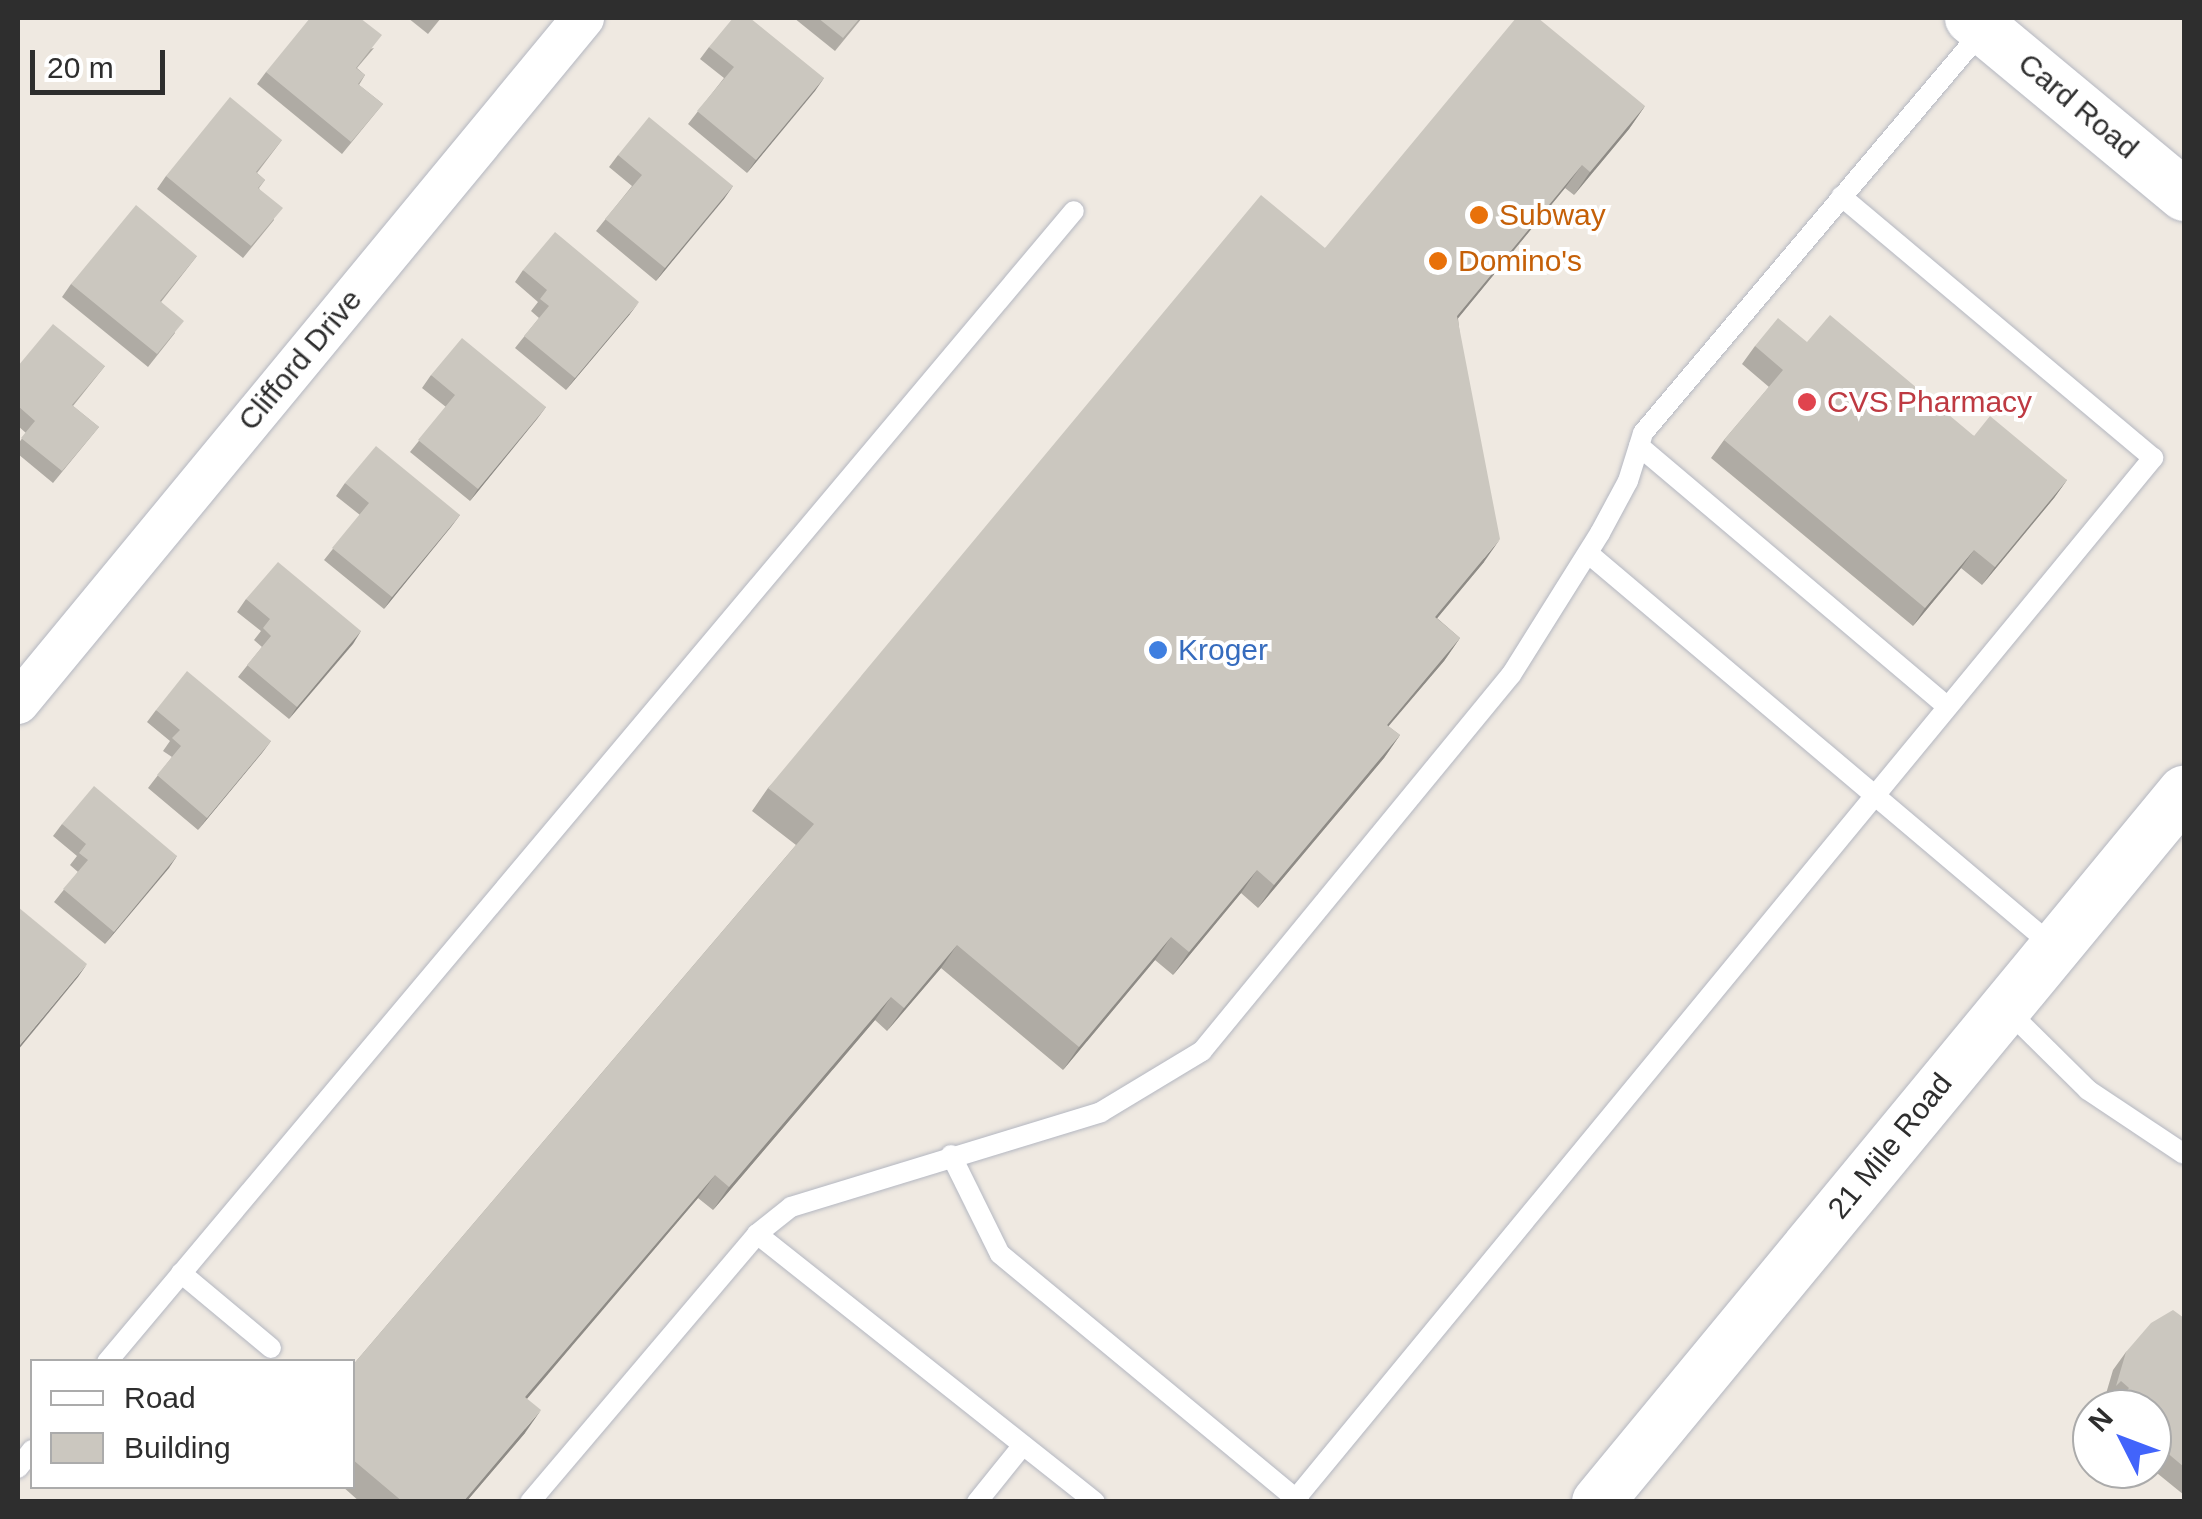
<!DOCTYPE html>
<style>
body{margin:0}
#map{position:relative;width:2202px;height:1519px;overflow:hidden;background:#efe9e1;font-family:Arial,sans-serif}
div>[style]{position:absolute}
.roads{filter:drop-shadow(0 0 2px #b4b7c1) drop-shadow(0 0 2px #b4b7c1)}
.service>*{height:20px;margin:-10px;padding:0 10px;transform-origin:10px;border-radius:10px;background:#fff}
.minor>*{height:42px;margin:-21px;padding:0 21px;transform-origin:21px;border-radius:21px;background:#fff}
.tertiary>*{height:52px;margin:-26px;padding:0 26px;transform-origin:26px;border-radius:26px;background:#fff}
.wall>*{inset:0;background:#afaba4}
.shaded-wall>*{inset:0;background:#8e8b86}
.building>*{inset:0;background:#cbc7bf}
.dots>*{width:28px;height:28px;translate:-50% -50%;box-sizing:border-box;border:5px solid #fff;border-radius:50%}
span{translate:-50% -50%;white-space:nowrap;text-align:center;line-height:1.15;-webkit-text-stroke:8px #fff;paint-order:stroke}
.street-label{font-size:30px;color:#2e2e2e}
.food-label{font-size:30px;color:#c56008}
.left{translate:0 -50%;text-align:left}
.health-label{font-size:30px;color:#be3a42}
.shop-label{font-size:30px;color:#366cbe}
.frame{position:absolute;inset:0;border:20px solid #2e2e2e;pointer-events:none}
.legend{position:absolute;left:30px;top:1359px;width:325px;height:130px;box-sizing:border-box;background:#fff;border:2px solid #ababab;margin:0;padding:12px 18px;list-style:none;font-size:30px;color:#2e2e2e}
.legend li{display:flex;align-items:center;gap:20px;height:50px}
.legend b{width:50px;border:2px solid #ababab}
.north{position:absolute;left:2072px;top:1389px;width:100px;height:100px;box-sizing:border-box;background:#fff;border:2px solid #ababab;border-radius:50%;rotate:312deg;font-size:28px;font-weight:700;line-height:40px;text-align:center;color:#2e2e2e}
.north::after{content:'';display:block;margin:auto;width:35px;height:45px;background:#4264fb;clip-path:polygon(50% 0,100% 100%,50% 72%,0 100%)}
.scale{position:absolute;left:30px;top:50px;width:135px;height:45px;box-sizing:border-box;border:5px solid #2e2e2e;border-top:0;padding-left:12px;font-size:30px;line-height:35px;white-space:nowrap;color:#2e2e2e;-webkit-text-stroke:8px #fff;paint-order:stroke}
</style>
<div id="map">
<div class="roads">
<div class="service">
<i style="left:1639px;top:446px;width:404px;rotate:40.2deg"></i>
<i style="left:1589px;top:554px;width:607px;rotate:40.19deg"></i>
<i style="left:2006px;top:1009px;width:115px;rotate:44.6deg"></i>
<i style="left:2088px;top:1090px;width:115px;rotate:33.7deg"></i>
<i style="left:951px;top:1155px;width:110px;rotate:63.7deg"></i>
<i style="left:1000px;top:1254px;width:389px;rotate:39.6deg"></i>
<i style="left:757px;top:1234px;width:431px;rotate:38.4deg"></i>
<i style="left:181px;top:1273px;width:117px;rotate:39.8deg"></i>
<i style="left:107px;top:1362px;width:1503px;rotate:-49.97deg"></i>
<i style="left:18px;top:1468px;width:23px;rotate:-52deg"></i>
<i style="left:530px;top:1502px;width:351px;rotate:-49.7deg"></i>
<i style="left:757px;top:1234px;width:43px;rotate:-38.5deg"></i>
<i style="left:791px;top:1207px;width:324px;rotate:-17deg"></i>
<i style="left:1101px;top:1112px;width:118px;rotate:-31.1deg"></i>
<i style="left:1202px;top:1051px;width:487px;rotate:-50.6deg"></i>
<i style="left:1511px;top:675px;width:168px;rotate:-57.9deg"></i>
<i style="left:1600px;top:533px;width:59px;rotate:-61.7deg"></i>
<i style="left:1628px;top:481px;width:50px;rotate:-72.6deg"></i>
<i style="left:1643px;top:433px;width:527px;rotate:-49.85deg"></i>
<i style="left:977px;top:1502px;width:73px;rotate:-51.1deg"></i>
<i style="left:1293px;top:1502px;width:1353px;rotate:-50.52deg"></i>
<i style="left:2153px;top:458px;width:407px;rotate:-140deg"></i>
</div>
<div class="minor">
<i style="left:18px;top:703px;width:888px;rotate:-50.48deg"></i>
</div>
<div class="tertiary">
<i style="left:1971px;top:18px;width:277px;rotate:39.7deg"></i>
<i style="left:1598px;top:1502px;width:921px;rotate:-50.47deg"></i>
</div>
</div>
<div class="wall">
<i style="clip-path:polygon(408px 18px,441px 18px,428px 34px)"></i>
<i style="clip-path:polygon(794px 18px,862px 18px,835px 51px)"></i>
<i style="clip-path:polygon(709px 47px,824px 78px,747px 173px,688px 124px,724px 78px,700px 59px)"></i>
<i style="clip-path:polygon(374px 48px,357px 68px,365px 75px,359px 85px,383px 104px,342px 154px,257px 84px,266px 72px)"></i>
<i style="clip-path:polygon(1645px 106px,1629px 129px,1574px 195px,1565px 188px,1458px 318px,1484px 562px,1437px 618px,1460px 638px,1444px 661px,1388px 726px,1400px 735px,1384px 758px,1258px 908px,1241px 893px,1173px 975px,1155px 960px,1063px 1070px,941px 968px,887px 1031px,875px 1020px,713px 1210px,698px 1198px,527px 1398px,525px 1433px,466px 1502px,360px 1502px,342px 1486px,352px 1486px,352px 1366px,796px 845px,752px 811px,768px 788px,1325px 248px)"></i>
<i style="clip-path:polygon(282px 140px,257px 173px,265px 180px,259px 188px,274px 220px,243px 258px,157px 189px,166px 176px)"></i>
<i style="clip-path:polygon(618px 155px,733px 186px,656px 281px,596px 231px,632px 186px,609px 167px)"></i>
<i style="clip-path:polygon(197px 256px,161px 302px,175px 333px,148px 367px,62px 297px,71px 284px)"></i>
<i style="clip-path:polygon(523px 270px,630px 314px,566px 390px,515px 348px,539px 318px,531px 311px,538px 302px,515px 282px)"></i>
<i style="clip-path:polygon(1807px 342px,1974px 436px,2067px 480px,2054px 498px,1982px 585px,1961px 568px,1913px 626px,1711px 458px,1724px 440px,1769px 387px,1742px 364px,1755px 346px)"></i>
<i style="clip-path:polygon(18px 366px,105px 366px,73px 406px,99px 427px,53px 483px,18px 454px,18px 444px,26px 433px,18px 426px)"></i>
<i style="clip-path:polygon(431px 375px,546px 407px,470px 501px,410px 452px,446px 407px,422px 388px)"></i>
<i style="clip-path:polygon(345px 483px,460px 515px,384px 609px,324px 560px,360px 515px,336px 496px)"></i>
<i style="clip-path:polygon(246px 599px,361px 631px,289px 719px,238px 677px,262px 647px,254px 640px,261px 631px,237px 612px)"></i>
<i style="clip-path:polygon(156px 710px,271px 741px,198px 830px,148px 788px,172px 757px,163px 751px,170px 741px,147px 722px)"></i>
<i style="clip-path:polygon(62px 824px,177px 856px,105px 944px,54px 902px,78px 872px,70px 865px,77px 856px,53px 836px)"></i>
<i style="clip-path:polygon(2184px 1318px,2184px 1495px,2152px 1469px,2152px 1409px,2112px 1409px,2115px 1405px,2108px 1399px,2103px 1404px,2113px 1370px,2126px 1352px)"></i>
</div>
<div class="shaded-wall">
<i style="clip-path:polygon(824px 78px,815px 91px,747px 173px,756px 160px)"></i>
<i style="clip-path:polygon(1645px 106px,1629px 129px,1574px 195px,1590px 172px)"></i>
<i style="clip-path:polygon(1582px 165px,1565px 188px,1441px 339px,1457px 316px)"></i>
<i style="clip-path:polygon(733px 186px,724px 199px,656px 281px,665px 268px)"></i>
<i style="clip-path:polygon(639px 302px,630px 314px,566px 390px,575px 378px)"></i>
<i style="clip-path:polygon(546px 407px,537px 419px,470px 501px,478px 489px)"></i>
<i style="clip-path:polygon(2067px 480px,2054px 498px,1982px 585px,1995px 567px)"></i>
<i style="clip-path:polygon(460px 515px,451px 527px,384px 609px,392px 597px)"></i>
<i style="clip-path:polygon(1500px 539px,1484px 562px,1419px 640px,1435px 617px)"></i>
<i style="clip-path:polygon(1974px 550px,1961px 568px,1913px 626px,1925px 608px)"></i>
<i style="clip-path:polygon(361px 631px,353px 644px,289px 719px,297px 707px)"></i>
<i style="clip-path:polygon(1460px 638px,1444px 661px,1370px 748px,1387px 725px)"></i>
<i style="clip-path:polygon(1400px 735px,1384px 758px,1258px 908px,1274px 885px)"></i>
<i style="clip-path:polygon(271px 741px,262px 753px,198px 830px,207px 818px)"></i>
<i style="clip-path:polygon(177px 856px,169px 868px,105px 944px,114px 932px)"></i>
<i style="clip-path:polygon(1257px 870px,1241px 893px,1173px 975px,1189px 952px)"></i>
<i style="clip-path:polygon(1171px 937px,1155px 960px,1063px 1070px,1079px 1047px)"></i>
<i style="clip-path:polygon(957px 945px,941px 968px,887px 1031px,904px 1008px)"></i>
<i style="clip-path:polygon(87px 964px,78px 977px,18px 1050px,19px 1046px)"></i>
<i style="clip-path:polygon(891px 997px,875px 1020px,713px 1210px,729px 1187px)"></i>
<i style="clip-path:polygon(715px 1175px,698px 1198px,509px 1420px,525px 1397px)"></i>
<i style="clip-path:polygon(541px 1410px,525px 1433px,466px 1502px,463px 1502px)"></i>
</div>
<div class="building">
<i style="clip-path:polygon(310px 18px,360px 18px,382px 35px,356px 68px,365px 75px,358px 84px,383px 104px,351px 142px,266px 72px)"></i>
<i style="clip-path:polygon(733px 18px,750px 18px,824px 78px,756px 160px,697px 111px,734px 67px,709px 47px)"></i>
<i style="clip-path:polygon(818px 18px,860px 18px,843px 38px)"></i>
<i style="clip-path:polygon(1516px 18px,1538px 18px,1645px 106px,1590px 172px,1582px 165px,1457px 316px,1500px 539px,1435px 617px,1460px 638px,1387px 725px,1400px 735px,1274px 885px,1257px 870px,1189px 952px,1171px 937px,1079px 1047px,957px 945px,904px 1008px,891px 997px,729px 1187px,715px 1175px,525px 1397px,541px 1410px,463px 1502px,403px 1502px,352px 1459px,352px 1366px,814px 824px,768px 788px,1261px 195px,1325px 248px)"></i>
<i style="clip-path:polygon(230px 97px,282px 140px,256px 172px,265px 180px,258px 188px,283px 208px,251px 246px,166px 176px)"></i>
<i style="clip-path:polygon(649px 117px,733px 186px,665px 268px,605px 219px,642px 175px,618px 155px)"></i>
<i style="clip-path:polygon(136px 205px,197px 256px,160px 301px,184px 321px,157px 354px,71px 284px)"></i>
<i style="clip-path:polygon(555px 232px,639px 302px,575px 378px,524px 336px,549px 306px,540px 299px,547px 290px,523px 270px)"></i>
<i style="clip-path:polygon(1830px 315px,1974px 436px,1990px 416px,2067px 480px,1995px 567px,1974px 550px,1925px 608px,1724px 440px,1783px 370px,1755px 346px,1778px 318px,1807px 342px)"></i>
<i style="clip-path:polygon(53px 324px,105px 366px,72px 405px,99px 427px,62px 471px,21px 438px,35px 421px,18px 406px,18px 366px)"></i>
<i style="clip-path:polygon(462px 338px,546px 407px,478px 489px,418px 440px,455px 395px,431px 375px)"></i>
<i style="clip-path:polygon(376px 446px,460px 515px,392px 597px,332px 548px,369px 503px,345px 483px)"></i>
<i style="clip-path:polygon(278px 562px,361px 631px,297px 707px,247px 665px,271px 636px,263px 628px,270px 619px,246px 599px)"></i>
<i style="clip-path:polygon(187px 671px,271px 741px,207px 818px,157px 775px,181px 746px,172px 738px,180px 730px,156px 710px)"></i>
<i style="clip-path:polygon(94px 786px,177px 856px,114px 932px,63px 889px,88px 860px,79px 853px,86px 844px,62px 824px)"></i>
<i style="clip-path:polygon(18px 907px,87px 964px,19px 1046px,18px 1045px)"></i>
<i style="clip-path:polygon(2173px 1310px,2184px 1318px,2184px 1467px,2152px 1440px,2152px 1409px,2113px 1408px,2129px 1388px,2121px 1381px,2116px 1386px,2126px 1352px,2151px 1323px)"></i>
</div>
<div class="dots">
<i style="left:1479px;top:215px;background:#e8710a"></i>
<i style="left:1438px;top:261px;background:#e8710a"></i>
<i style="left:1807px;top:402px;background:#e0444e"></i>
<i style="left:1158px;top:650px;background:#3f7fe0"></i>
</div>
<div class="street-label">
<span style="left:2078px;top:106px;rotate:40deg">Card Road</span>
<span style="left:300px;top:360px;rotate:-50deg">Clifford Drive</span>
<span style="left:1890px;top:1146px;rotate:-51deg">21 Mile Road</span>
</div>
<div class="food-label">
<span class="left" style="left:1499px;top:215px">Subway</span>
<span class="left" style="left:1458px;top:261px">Domino's</span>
</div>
<div class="health-label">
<span class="left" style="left:1827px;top:402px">CVS Pharmacy</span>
</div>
<div class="shop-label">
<span class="left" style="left:1178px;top:650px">Kroger</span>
</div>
<div class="frame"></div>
<ul class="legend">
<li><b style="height:12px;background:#fff"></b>Road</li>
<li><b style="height:28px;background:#cbc7bf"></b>Building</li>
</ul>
<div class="north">N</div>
<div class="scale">20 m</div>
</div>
